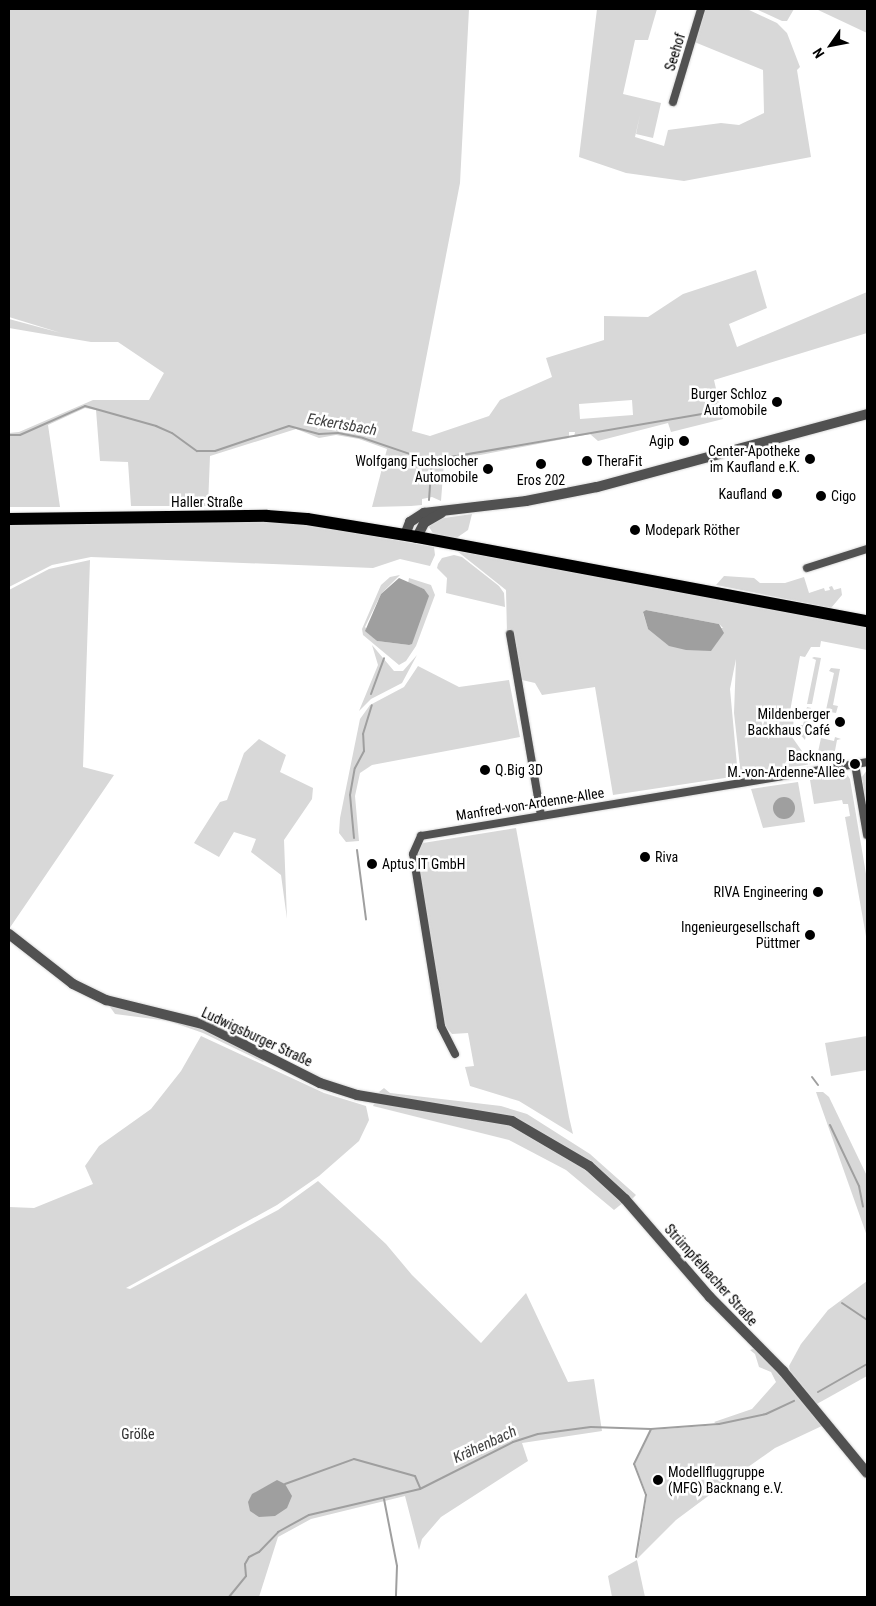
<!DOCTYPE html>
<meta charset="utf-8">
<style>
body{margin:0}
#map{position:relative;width:876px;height:1606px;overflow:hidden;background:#fff;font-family:"Roboto Condensed",sans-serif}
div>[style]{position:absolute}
.green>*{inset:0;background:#d8d8d8}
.water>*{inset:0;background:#9f9f9f}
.round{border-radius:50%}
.stream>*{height:2px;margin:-1px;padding:0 1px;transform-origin:1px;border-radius:1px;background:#9f9f9f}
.roads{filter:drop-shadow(0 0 1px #dbdbdb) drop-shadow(0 0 1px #dbdbdb)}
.minor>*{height:8px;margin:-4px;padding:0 4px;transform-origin:4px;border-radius:4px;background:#515151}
.tertiary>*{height:10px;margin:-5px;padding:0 5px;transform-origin:5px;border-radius:5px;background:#515151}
.primary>*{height:12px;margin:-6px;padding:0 6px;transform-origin:6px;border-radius:6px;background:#000}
.dots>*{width:14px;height:14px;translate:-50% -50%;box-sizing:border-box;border:2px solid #fff;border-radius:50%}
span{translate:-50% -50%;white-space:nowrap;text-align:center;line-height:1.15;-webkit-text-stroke:5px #fff;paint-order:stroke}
.street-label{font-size:14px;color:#000}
.poi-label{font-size:14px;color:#000}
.right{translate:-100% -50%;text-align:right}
.left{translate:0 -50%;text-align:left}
.park-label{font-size:14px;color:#2f2f2f}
.water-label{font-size:15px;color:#404040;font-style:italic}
.frame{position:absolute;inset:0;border:10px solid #000;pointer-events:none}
.north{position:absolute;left:806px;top:20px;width:50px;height:50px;-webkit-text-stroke:4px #fff;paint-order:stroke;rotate:237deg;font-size:14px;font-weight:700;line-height:20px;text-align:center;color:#000}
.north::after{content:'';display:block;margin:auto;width:18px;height:22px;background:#000;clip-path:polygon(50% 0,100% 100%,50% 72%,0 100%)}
</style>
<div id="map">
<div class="green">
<i style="clip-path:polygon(evenodd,9px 9px,469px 9px,460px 183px,412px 431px,430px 436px,489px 416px,500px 400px,552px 377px,546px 358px,604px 340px,604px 316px,648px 317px,683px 294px,756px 270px,767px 308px,729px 324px,737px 347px,867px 292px,867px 333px,714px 380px,723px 419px,671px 432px,668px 423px,598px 441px,590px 434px,574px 437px,575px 432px,569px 432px,569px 438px,444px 462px,441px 501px,432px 497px,422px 499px,422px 505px,411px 506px,372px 507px,387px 449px,359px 439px,336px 435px,319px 438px,296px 429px,210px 456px,208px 506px,131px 506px,128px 462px,100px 461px,96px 410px,85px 408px,48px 425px,60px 507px,9px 507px,9px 433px,19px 432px,93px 400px,149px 400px,164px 373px,118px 342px,91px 342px,9px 328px,9px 319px,61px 333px,9px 317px,9px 9px,632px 400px,633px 415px,580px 419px,579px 404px,632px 400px)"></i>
<i style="clip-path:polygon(597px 9px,657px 9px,648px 40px,635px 40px,623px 94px,661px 103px,653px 138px,636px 134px,640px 115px,635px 137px,664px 146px,668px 130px,721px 123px,739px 125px,764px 113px,763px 70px,692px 41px,702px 9px,747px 9px,777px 23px,787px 33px,800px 67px,797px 70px,811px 157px,684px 181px,626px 173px,579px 157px)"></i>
<i style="clip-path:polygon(756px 9px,794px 9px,787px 21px,782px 21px)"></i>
<i style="clip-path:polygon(816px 9px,867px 9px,867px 33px)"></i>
<i style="clip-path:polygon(472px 514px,468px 530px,455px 539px,434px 535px,429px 527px,437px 519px)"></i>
<i style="clip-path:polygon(242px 521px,305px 524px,434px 547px,435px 555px,430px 566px,400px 559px,373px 568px,91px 557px,52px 565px,9px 587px,9px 524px)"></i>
<i style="clip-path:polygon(evenodd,457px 551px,867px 626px,867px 650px,821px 641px,820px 647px,811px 647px,805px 657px,800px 656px,789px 717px,794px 718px,792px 737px,811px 764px,741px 776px,734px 713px,736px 659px,730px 689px,738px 776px,613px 795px,595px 687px,542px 695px,535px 683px,522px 680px,514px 633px,507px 634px,506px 590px,457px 551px,646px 610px,719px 624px,723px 628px,648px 629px,643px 613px,646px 610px)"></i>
<i style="clip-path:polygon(454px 555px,462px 557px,499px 586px,504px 593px,505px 607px,446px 593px,447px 578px,437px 568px,438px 564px,442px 558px)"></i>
<i style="clip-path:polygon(90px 560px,83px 767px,114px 775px,9px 929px,9px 590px,49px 569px)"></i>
<i style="clip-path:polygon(400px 575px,381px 594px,365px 627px,377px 641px,409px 645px,424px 589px,408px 583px,409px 578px,431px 585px,435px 595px,416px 646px,406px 661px,399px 665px,363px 635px,362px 629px,381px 585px,390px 577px)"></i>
<i style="clip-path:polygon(724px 576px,754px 578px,760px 583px,785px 583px,804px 577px,809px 593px,824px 588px,825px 591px,830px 590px,829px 587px,832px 586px,834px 590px,841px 588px,842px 595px,831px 608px,716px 585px)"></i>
<i style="clip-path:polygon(372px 645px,394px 671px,403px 671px,417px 655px,402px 683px,371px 699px,359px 711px,378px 665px)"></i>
<i style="clip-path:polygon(814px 657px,821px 658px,812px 704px,807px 704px,816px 660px,812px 658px)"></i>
<i style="clip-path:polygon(418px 666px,459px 687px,509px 680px,520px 737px,372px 765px,360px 773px,355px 796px,359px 841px,346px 842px,339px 833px,340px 818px,360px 719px,370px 705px,404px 687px)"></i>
<i style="clip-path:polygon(831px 668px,840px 669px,833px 705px,838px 706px,836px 713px,824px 711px,822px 718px,822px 710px,826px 710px,834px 673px,829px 671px)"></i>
<i style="clip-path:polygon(807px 707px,811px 708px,805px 740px,798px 732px,799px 725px,803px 725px)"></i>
<i style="clip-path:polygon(835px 737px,841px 739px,837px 740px,834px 756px,839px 759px,819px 763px,814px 752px,818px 752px,821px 738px,834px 741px)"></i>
<i style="clip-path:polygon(259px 739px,286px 755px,280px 772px,313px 788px,312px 799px,284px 840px,287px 919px,281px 875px,251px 852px,256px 839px,234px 832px,219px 857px,194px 843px,220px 802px,227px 800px,244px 753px)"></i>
<i style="clip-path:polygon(867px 770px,867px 810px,862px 777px)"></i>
<i style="clip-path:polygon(846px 773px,850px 779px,867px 880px,867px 942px,845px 817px,850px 816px,848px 804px,843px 804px,842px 800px,814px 804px,810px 780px)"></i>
<i style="clip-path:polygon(798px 782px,805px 822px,763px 828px,751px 789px)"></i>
<i style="clip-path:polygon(516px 828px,569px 1117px,573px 1134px,519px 1101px,470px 1086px,465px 1067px,474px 1066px,468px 1033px,452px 1034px,445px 1026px,417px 859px,419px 847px,423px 843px)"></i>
<i style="clip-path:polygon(108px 1004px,175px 1017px,266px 1058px,263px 1062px,203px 1033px,169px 1021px,115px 1014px)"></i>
<i style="clip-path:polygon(201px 1036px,324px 1093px,366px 1106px,369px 1120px,359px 1141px,319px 1176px,277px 1205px,126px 1288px,130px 1289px,278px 1210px,318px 1181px,386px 1244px,412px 1275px,481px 1343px,526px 1293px,568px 1382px,594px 1379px,602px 1431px,522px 1443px,528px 1461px,441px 1517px,422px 1539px,419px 1550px,405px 1496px,311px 1519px,278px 1537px,259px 1597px,9px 1597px,9px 1207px,34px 1208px,93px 1184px,85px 1166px,99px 1146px,151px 1109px,181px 1071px)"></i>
<i style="clip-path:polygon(867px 1036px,867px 1070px,831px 1076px,825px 1043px)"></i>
<i style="clip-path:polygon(384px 1088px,390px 1093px,501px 1106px,527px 1114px,590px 1154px,636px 1195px,631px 1200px,540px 1132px,384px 1097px,379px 1092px)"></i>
<i style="clip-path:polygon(816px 1092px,823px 1092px,829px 1097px,867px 1176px,867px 1236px)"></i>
<i style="clip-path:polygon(375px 1102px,503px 1121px,583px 1166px,624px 1202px,614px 1210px,566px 1170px,509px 1140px,373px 1106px)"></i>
<i style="clip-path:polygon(867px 1281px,867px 1376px,815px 1405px,791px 1375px,789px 1366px,801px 1344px,828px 1310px)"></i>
<i style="clip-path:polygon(756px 1348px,824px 1425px,775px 1448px,731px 1479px,676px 1520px,637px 1559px,647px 1495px,635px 1464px,651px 1430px,718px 1425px,714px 1422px,752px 1409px,776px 1382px,771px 1372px,759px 1367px,755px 1354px,750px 1350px)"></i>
<i style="clip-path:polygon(637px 1560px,645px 1597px,612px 1597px,608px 1576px)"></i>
</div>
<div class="water">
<i style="clip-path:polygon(399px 578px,424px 589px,429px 596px,412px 644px,409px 645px,377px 641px,365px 631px,381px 594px)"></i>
<i style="clip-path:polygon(646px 610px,719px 624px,724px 633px,711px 651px,686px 650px,669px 646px,648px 629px,643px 612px)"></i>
<i class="round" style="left:773px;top:797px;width:22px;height:22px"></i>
<i style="clip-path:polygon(277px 1480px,285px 1484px,292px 1496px,287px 1508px,275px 1516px,259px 1517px,250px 1511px,248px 1502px,252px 1494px)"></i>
</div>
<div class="stream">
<i style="left:9px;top:435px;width:11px"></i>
<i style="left:20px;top:435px;width:71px;rotate:-24deg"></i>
<i style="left:85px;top:406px;width:74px;rotate:15.7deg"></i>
<i style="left:156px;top:426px;width:17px;rotate:24deg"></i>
<i style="left:172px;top:433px;width:31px;rotate:36deg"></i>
<i style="left:197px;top:451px;width:18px"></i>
<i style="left:215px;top:451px;width:78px;rotate:-18.7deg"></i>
<i style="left:289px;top:426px;width:31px;rotate:15deg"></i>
<i style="left:319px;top:434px;width:19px;rotate:-3deg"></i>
<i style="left:338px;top:433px;width:25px;rotate:11deg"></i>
<i style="left:363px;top:438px;width:53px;rotate:18.8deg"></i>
<i style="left:413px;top:455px;width:26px;rotate:9deg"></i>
<i style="left:439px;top:459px;width:280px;rotate:-9.7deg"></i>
<i style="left:429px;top:500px;width:42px;rotate:-85.9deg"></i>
<i style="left:371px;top:694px;width:38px;rotate:-70deg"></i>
<i style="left:354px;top:838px;width:43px;rotate:-95.3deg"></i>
<i style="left:350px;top:795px;width:27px;rotate:-80deg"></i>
<i style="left:355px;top:768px;width:19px;rotate:-62deg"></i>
<i style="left:364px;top:751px;width:17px;rotate:-93deg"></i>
<i style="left:363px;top:734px;width:30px;rotate:-73deg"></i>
<i style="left:357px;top:850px;width:70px;rotate:82.6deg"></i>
<i style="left:812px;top:1077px;width:10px;rotate:53deg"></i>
<i style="left:830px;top:1125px;width:68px;rotate:64.6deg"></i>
<i style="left:859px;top:1186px;width:21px;rotate:79deg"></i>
<i style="left:842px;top:1303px;width:30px;rotate:34deg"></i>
<i style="left:818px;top:1392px;width:56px;rotate:-29.7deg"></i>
<i style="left:285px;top:1484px;width:73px;rotate:-19.9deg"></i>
<i style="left:354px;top:1459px;width:63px;rotate:15.6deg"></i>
<i style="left:415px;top:1476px;width:13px;rotate:67deg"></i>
<i style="left:384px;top:1499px;width:68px;rotate:79deg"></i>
<i style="left:397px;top:1566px;width:31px;rotate:92deg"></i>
<i style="left:636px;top:1557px;width:63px;rotate:-80.8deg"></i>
<i style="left:646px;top:1495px;width:33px;rotate:-111deg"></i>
<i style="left:634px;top:1464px;width:39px;rotate:-64deg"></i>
<i style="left:229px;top:1597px;width:27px;rotate:-51deg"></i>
<i style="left:246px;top:1576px;width:12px;rotate:-95deg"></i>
<i style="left:245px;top:1564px;width:8px;rotate:-60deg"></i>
<i style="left:249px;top:1557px;width:11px;rotate:-27deg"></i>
<i style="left:259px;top:1552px;width:28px;rotate:-46deg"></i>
<i style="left:278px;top:1532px;width:35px;rotate:-29deg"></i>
<i style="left:309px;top:1515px;width:114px;rotate:-13.2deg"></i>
<i style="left:420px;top:1489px;width:104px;rotate:-26.8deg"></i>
<i style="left:513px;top:1442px;width:26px;rotate:-18deg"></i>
<i style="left:538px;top:1434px;width:53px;rotate:-7.5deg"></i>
<i style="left:591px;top:1427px;width:60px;rotate:1.9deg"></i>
<i style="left:651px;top:1429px;width:68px;rotate:-4.2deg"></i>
<i style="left:719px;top:1424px;width:48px;rotate:-12deg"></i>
<i style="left:766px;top:1414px;width:31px;rotate:-25deg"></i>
</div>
<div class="roads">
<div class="minor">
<i style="left:673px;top:102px;width:97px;rotate:-73.2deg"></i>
<i style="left:807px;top:568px;width:63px;rotate:-17.6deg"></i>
<i style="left:510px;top:634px;width:184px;rotate:80.3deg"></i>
<i style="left:855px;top:764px;width:72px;rotate:80.4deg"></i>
<i style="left:455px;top:1054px;width:31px;rotate:-117deg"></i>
<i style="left:441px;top:1026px;width:174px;rotate:-99.2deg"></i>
<i style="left:413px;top:854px;width:20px;rotate:-66deg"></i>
<i style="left:421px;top:836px;width:452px;rotate:-9.4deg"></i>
</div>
<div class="tertiary">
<i style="left:405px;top:535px;width:14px;rotate:-69deg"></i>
<i style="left:410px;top:522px;width:17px;rotate:-33deg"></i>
<i style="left:424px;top:513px;width:103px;rotate:-6.7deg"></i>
<i style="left:526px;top:501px;width:72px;rotate:-11.2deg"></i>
<i style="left:597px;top:487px;width:280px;rotate:-15.1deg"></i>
<i style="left:417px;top:537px;width:16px;rotate:-63deg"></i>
<i style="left:424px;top:523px;width:20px;rotate:-30deg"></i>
<i style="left:9px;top:934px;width:81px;rotate:38deg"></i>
<i style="left:73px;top:984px;width:37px;rotate:26deg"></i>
<i style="left:106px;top:1000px;width:100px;rotate:13.9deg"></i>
<i style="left:203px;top:1024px;width:131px;rotate:26.8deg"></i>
<i style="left:320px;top:1083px;width:39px;rotate:18deg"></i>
<i style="left:357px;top:1095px;width:157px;rotate:9.5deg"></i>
<i style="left:512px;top:1121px;width:89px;rotate:30.3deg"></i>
<i style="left:589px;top:1166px;width:49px;rotate:42.5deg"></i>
<i style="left:625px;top:1199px;width:130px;rotate:49.1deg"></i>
<i style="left:710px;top:1297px;width:104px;rotate:45.4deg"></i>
<i style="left:783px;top:1371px;width:132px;rotate:50.5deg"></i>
</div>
<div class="primary">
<i style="left:9px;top:519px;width:258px;rotate:-0.7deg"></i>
<i style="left:267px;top:516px;width:40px;rotate:4.3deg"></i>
<i style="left:307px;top:519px;width:111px;rotate:9.3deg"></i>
<i style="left:417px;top:537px;width:458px;rotate:10.6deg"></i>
</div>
</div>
<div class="dots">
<i style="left:777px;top:402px;background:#000"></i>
<i style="left:684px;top:441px;background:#000"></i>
<i style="left:810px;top:459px;background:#000"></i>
<i style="left:587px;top:461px;background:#000"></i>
<i style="left:541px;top:464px;background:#000"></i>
<i style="left:488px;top:469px;background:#000"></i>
<i style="left:777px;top:494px;background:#000"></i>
<i style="left:821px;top:496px;background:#000"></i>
<i style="left:635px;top:530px;background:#000"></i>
<i style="left:840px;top:722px;background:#000"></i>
<i style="left:855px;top:764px;background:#000"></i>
<i style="left:485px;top:770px;background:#000"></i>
<i style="left:645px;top:857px;background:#000"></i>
<i style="left:372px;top:864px;background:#000"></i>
<i style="left:818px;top:892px;background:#000"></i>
<i style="left:810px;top:935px;background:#000"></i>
<i style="left:658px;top:1480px;background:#000"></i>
</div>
<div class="street-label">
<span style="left:675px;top:52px;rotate:-73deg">Seehof</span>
<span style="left:207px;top:502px">Haller Straße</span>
<span style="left:530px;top:804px;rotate:-9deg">Manfred-von-Ardenne-Allee</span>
<span style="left:257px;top:1037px;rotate:25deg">Ludwigsburger Straße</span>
<span style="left:711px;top:1275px;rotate:48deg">Strümpfelbacher Straße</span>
</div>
<div class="poi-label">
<span class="right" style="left:767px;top:402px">Burger Schloz<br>Automobile</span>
<span class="right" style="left:674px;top:441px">Agip</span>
<span class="right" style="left:800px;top:459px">Center-Apotheke<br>im Kaufland e.K.</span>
<span class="right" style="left:478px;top:469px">Wolfgang Fuchslocher<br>Automobile</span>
<span class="left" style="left:597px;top:461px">TheraFit</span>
<span style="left:541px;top:480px">Eros 202</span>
<span class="right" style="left:767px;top:494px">Kaufland</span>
<span class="left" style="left:831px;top:496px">Cigo</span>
<span class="left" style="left:645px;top:530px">Modepark Röther</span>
<span class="right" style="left:830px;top:722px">Mildenberger<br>Backhaus Café</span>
<span class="right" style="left:845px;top:764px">Backnang,<br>M.-von-Ardenne-Allee</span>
<span class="left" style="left:495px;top:770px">Q.Big 3D</span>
<span class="left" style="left:655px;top:857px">Riva</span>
<span class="left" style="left:382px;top:864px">Aptus IT GmbH</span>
<span class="right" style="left:808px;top:892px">RIVA Engineering</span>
<span class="right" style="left:800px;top:935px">Ingenieurgesellschaft<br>Püttmer</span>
<span class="left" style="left:668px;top:1480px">Modellfluggruppe<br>(MFG) Backnang e.V.</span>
</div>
<div class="park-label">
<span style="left:138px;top:1434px">Größe</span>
</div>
<div class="water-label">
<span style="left:342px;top:425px;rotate:10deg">Eckertsbach</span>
<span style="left:485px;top:1445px;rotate:-25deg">Krähenbach</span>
</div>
<div class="frame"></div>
<div class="north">N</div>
</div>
